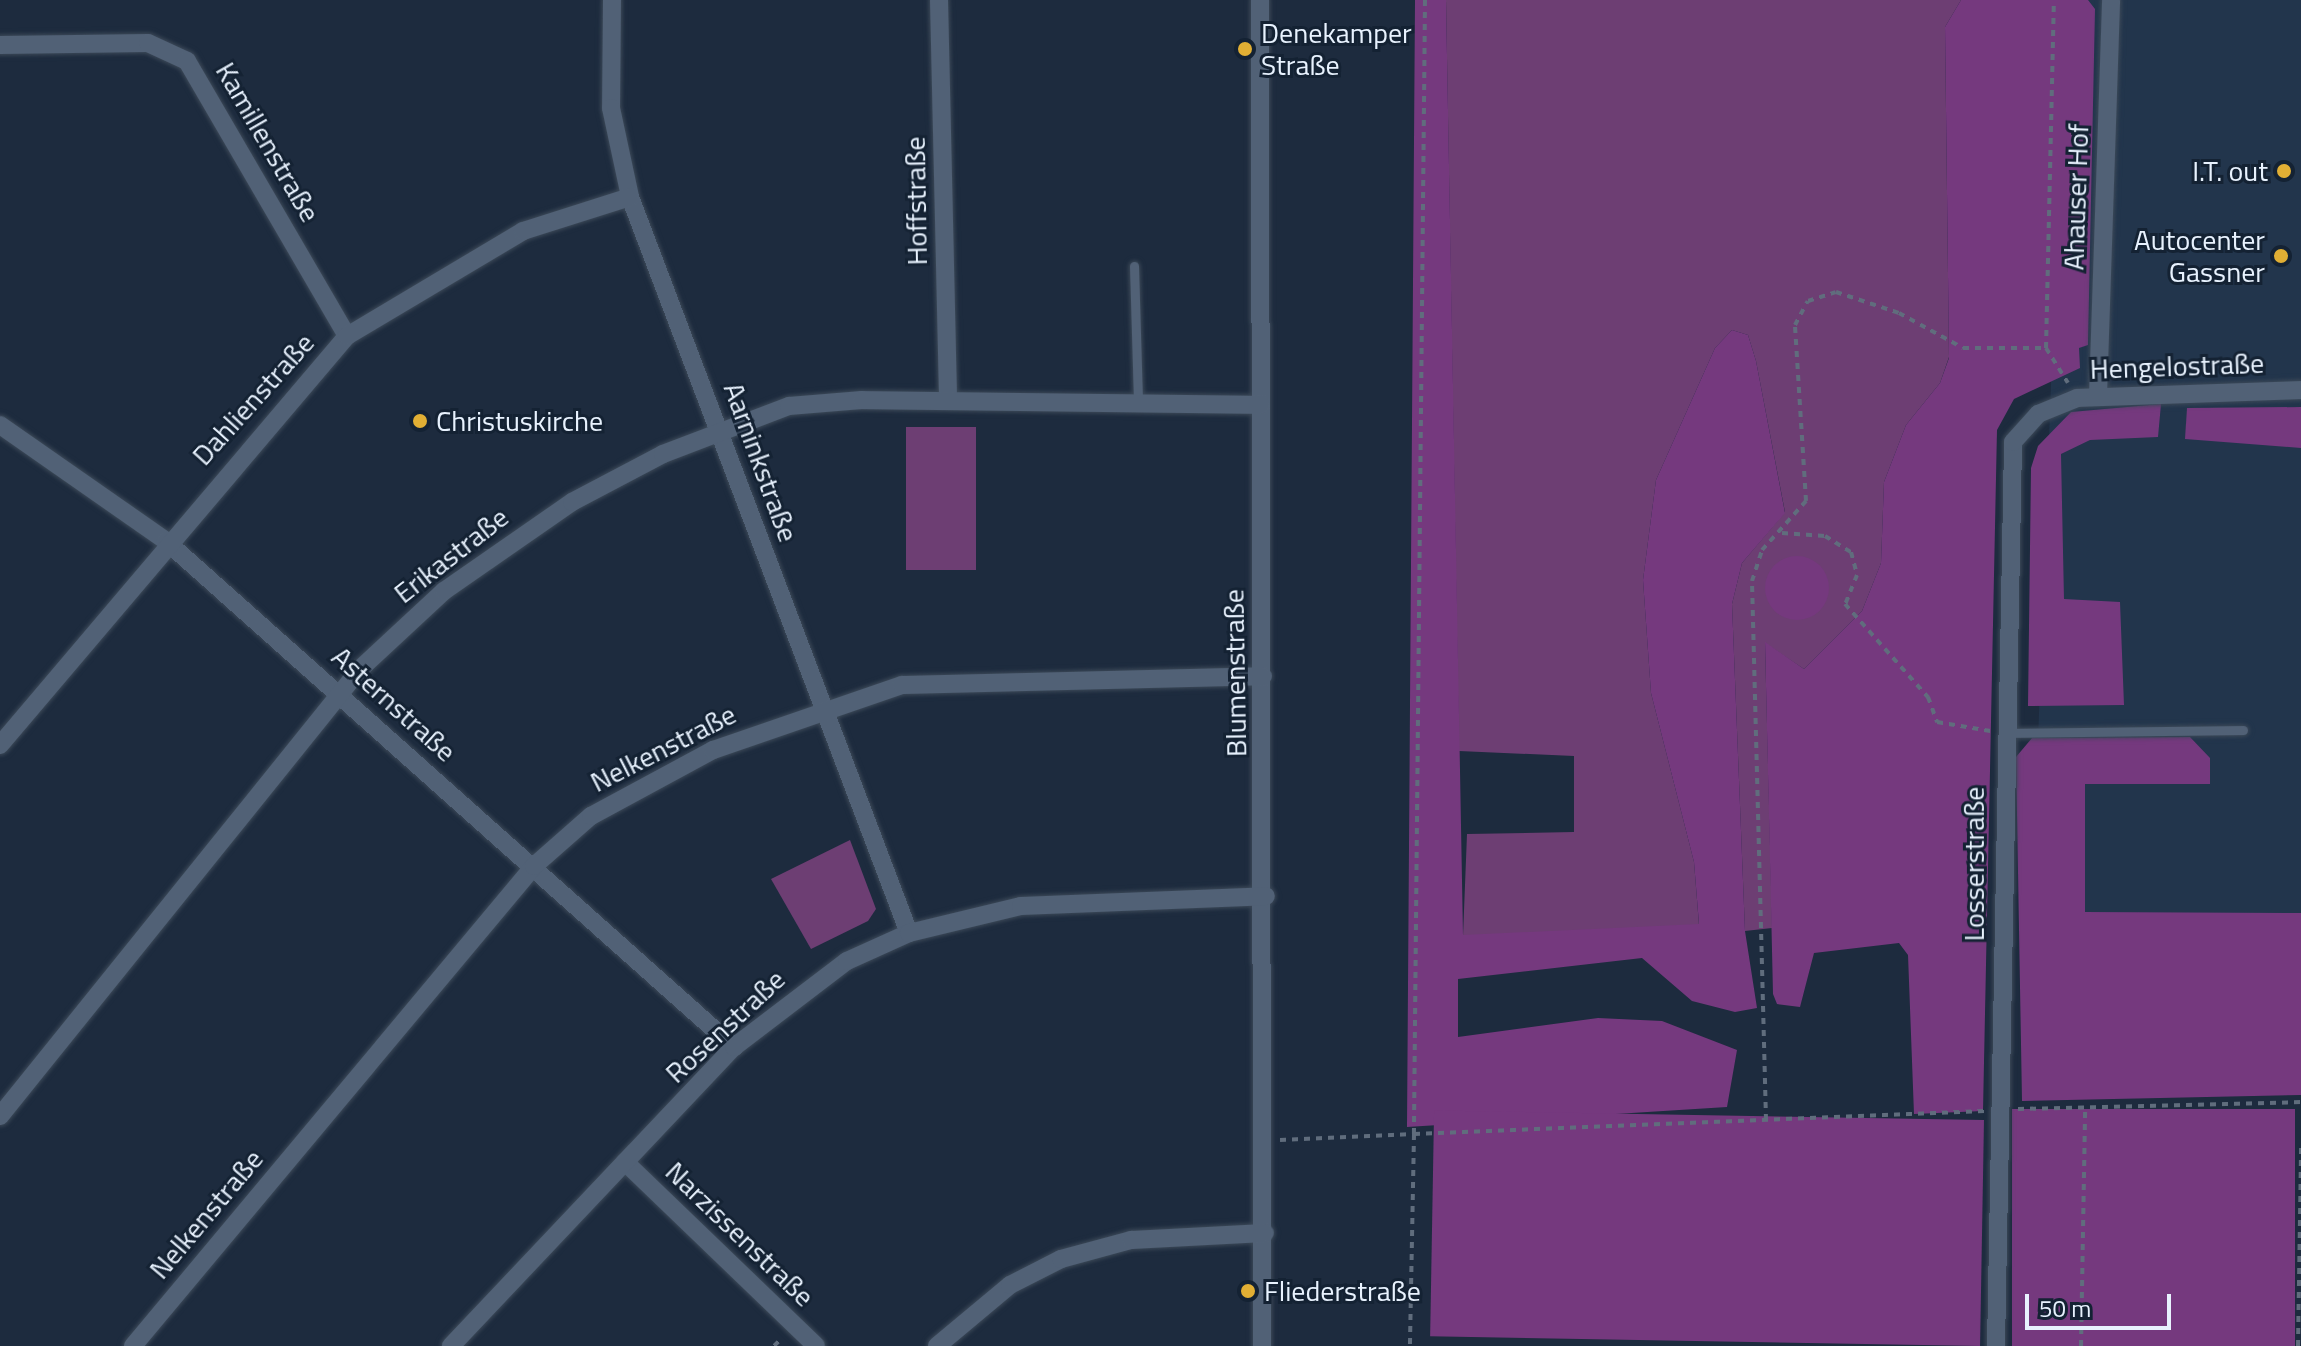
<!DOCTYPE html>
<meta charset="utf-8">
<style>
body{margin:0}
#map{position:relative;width:2301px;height:1346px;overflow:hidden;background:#1d2b3e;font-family:"Titillium Web",sans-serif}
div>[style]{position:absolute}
.built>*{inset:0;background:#22354c}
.green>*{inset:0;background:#6d3e73;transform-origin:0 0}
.forest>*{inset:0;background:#75397e;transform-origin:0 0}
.round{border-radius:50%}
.path>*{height:4px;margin-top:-2px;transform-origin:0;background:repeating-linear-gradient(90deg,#606d7d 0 6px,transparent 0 12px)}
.roads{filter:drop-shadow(0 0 2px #3c4958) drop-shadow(0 0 2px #3c4958)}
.service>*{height:9px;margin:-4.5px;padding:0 4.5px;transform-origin:4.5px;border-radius:4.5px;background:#516176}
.minor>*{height:18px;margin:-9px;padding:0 9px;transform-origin:9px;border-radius:9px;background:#516176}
.dots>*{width:22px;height:22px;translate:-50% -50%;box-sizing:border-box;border:4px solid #142233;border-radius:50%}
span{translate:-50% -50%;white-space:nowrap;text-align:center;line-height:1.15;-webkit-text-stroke:6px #142233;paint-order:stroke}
.poi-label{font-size:28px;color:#e8f2fe}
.left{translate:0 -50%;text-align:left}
.right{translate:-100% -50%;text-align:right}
.street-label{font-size:28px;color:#e8f2fe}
.scale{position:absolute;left:2025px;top:1294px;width:146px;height:36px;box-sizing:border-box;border:4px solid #e8f2fe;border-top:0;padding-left:10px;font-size:24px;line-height:28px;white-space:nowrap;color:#e8f2fe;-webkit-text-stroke:6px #142233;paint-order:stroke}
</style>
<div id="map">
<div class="built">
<i style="clip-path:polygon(2065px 0,2301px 0,2301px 1087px,2025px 1096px)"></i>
</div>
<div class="green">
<i style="clip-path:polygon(1446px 0,1961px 0,1945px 27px,1949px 357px,1940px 383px,1906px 425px,1884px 482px,1881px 563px,1862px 611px,1804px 669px,1765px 643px,1772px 928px,1745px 931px,1732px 604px,1742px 563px,1785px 512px,1756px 361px,1748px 335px,1732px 330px,1715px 348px,1656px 480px,1643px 580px,1651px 693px,1694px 862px,1699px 925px,1463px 936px,1467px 834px,1574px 832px,1574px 756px,1459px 751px)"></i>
<i style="left:906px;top:427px;width:70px;height:143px"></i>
<i style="clip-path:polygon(850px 840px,876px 909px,868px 921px,811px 949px,771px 879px)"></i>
</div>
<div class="forest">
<i style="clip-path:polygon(1415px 0,1446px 0,1463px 935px,1699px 924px,1694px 862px,1651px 693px,1643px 580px,1656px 480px,1715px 348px,1732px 330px,1748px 335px,1756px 361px,1785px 513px,1742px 563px,1732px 604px,1745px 931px,1757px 1008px,1735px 1012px,1692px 1001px,1642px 958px,1458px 979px,1458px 1037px,1598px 1018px,1662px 1021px,1737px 1050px,1727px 1107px,1407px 1127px)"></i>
<i style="clip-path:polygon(1961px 0,2088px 0,2095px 9px,2088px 345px,2079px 348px,2080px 368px,2014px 399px,1997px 430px,1983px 1111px,1914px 1114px,1908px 955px,1899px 943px,1814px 953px,1800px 1007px,1777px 1004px,1773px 994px,1765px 642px,1804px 669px,1862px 611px,1881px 563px,1884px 482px,1906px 425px,1940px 383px,1949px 358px,1945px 27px)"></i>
<i style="clip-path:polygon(2161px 404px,2158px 437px,2090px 440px,2061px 454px,2064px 599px,2120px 602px,2124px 705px,2028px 706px,2031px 468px,2038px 446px,2071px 412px)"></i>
<i style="clip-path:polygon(2301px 407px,2301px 448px,2185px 439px,2187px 408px)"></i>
<i class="round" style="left:1765px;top:556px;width:64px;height:64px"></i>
<i style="clip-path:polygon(2190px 737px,2210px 758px,2210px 784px,2085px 784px,2085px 912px,2301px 913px,2301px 1095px,2022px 1101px,2016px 757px,2032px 738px)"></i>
<i style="left:2295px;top:1109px;width:237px;height:283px;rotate:90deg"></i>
<i style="left:1984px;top:1120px;width:226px;height:550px;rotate:91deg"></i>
</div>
<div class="path">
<i style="left:1425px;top:0;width:1134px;rotate:90.56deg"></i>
<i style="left:1414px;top:1134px;width:571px;rotate:-2.31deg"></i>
<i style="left:2046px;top:348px;width:41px;rotate:57.8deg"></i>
<i style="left:1782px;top:533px;width:43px;rotate:4deg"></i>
<i style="left:1825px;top:536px;width:31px;rotate:32deg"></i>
<i style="left:1851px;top:552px;width:24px;rotate:75deg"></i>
<i style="left:1857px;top:575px;width:31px;rotate:112deg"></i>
<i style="left:1845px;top:604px;width:125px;rotate:48.3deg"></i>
<i style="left:1928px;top:697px;width:27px;rotate:70deg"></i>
<i style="left:1937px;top:722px;width:54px;rotate:9.6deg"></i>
<i style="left:2018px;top:1109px;width:283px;rotate:-1.4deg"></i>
<i style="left:1766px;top:1120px;width:539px;rotate:-91.49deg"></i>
<i style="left:1752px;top:581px;width:33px;rotate:-72deg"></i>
<i style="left:1762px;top:550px;width:66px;rotate:-48.1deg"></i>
<i style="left:1806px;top:501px;width:176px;rotate:-93.6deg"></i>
<i style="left:1795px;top:325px;width:27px;rotate:-62deg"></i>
<i style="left:1808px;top:301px;width:29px;rotate:-18deg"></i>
<i style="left:1836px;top:292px;width:66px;rotate:18.4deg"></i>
<i style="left:1899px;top:313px;width:73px;rotate:28.7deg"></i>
<i style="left:1963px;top:348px;width:83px"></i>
<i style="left:2046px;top:348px;width:348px;rotate:-88.7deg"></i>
<i style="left:1280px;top:1140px;width:134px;rotate:-2.6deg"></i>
<i style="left:1414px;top:1134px;width:212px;rotate:91.1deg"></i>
<i style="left:774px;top:1346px;width:11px;rotate:-45deg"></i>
<i style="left:2081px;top:1346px;width:238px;rotate:-89deg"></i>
<i style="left:2298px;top:1346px;width:200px;rotate:-89.1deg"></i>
</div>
<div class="roads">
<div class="service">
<i style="left:1134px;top:266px;width:137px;rotate:88.3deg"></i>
<i style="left:2006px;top:733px;width:237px;rotate:-0.7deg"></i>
</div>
<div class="minor">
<i style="left:612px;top:0;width:108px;rotate:90.5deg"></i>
<i style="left:611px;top:108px;width:91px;rotate:77.9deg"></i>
<i style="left:630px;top:197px;width:787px;rotate:69.24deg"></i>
<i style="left:939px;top:0;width:400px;rotate:88.7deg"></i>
<i style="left:1260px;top:0;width:1346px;rotate:89.91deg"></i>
<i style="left:0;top:45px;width:148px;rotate:-0.8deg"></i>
<i style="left:148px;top:43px;width:43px;rotate:24.8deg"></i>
<i style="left:187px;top:61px;width:318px;rotate:59.8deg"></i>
<i style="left:2098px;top:395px;width:395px;rotate:-88.1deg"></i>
<i style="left:0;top:425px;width:203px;rotate:34.9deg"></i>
<i style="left:166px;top:541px;width:761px;rotate:41.7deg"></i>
<i style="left:0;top:745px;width:536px;rotate:-49.69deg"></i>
<i style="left:347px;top:336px;width:205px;rotate:-30.8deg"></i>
<i style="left:523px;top:231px;width:112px;rotate:-17.6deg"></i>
<i style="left:0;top:1116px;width:574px;rotate:-51.15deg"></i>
<i style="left:360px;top:669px;width:115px;rotate:-42.9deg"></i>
<i style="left:444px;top:591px;width:156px;rotate:-34.8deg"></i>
<i style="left:572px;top:502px;width:103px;rotate:-27.8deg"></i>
<i style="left:663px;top:454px;width:135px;rotate:-20.9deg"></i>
<i style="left:789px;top:406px;width:73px;rotate:-4.7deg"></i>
<i style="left:862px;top:400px;width:399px;rotate:0.7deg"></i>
<i style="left:625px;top:1162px;width:265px;rotate:43.9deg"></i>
<i style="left:133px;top:1346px;width:625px;rotate:-50.12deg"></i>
<i style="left:534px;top:866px;width:76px;rotate:-41.3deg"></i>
<i style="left:591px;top:816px;width:139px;rotate:-28.4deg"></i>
<i style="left:713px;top:750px;width:200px;rotate:-19deg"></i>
<i style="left:902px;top:685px;width:361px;rotate:-1.4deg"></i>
<i style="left:451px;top:1346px;width:412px;rotate:-46.6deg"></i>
<i style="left:734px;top:1047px;width:142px;rotate:-37.3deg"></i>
<i style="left:847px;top:961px;width:68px;rotate:-24.3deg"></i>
<i style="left:909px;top:933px;width:115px;rotate:-13.6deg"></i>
<i style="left:1021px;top:906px;width:245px;rotate:-2.3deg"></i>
<i style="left:937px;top:1346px;width:95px;rotate:-39.9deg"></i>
<i style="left:1010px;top:1285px;width:57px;rotate:-27deg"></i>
<i style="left:1061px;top:1259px;width:73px;rotate:-15.2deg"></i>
<i style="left:1131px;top:1240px;width:134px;rotate:-3deg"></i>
<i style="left:1996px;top:1346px;width:904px;rotate:-88.92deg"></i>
<i style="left:2013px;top:442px;width:38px;rotate:-48deg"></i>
<i style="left:2038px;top:414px;width:42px;rotate:-22.3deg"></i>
<i style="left:2077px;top:398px;width:224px;rotate:-2deg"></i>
</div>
</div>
<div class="dots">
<i style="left:1245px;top:49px;background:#e1af34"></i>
<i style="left:2284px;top:171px;background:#e1af34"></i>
<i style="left:2281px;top:256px;background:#e1af34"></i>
<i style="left:420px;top:421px;background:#e1af34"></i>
<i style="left:1248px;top:1291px;background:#e1af34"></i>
</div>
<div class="poi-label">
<span class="left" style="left:1261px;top:49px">Denekamper<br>Straße</span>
<span class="right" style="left:2268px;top:171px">I.T. out</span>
<span class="right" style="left:2265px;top:256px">Autocenter<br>Gassner</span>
<span class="left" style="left:436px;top:421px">Christuskirche</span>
<span class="left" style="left:1264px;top:1291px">Fliederstraße</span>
</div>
<div class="street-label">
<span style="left:268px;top:142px;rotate:60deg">Kamillenstraße</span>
<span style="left:2076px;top:197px;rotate:-88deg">Ahauser Hof</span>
<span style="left:916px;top:201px;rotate:-91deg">Hoffstraße</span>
<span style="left:2177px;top:366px;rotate:-2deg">Hengelostraße</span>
<span style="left:253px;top:399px;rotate:-48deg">Dahlienstraße</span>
<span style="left:761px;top:462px;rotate:70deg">Aarninkstraße</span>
<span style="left:451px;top:555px;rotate:-38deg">Erikastraße</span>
<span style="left:1235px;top:673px;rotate:-91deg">Blumenstraße</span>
<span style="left:394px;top:704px;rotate:42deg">Asternstraße</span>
<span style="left:663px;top:748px;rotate:-27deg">Nelkenstraße</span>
<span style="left:1974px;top:864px;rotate:-90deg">Losserstraße</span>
<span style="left:725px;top:1026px;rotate:-43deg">Rosenstraße</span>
<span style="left:206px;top:1214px;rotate:-50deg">Nelkenstraße</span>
<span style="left:740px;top:1234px;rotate:44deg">Narzissenstraße</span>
</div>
<div class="scale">50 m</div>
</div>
